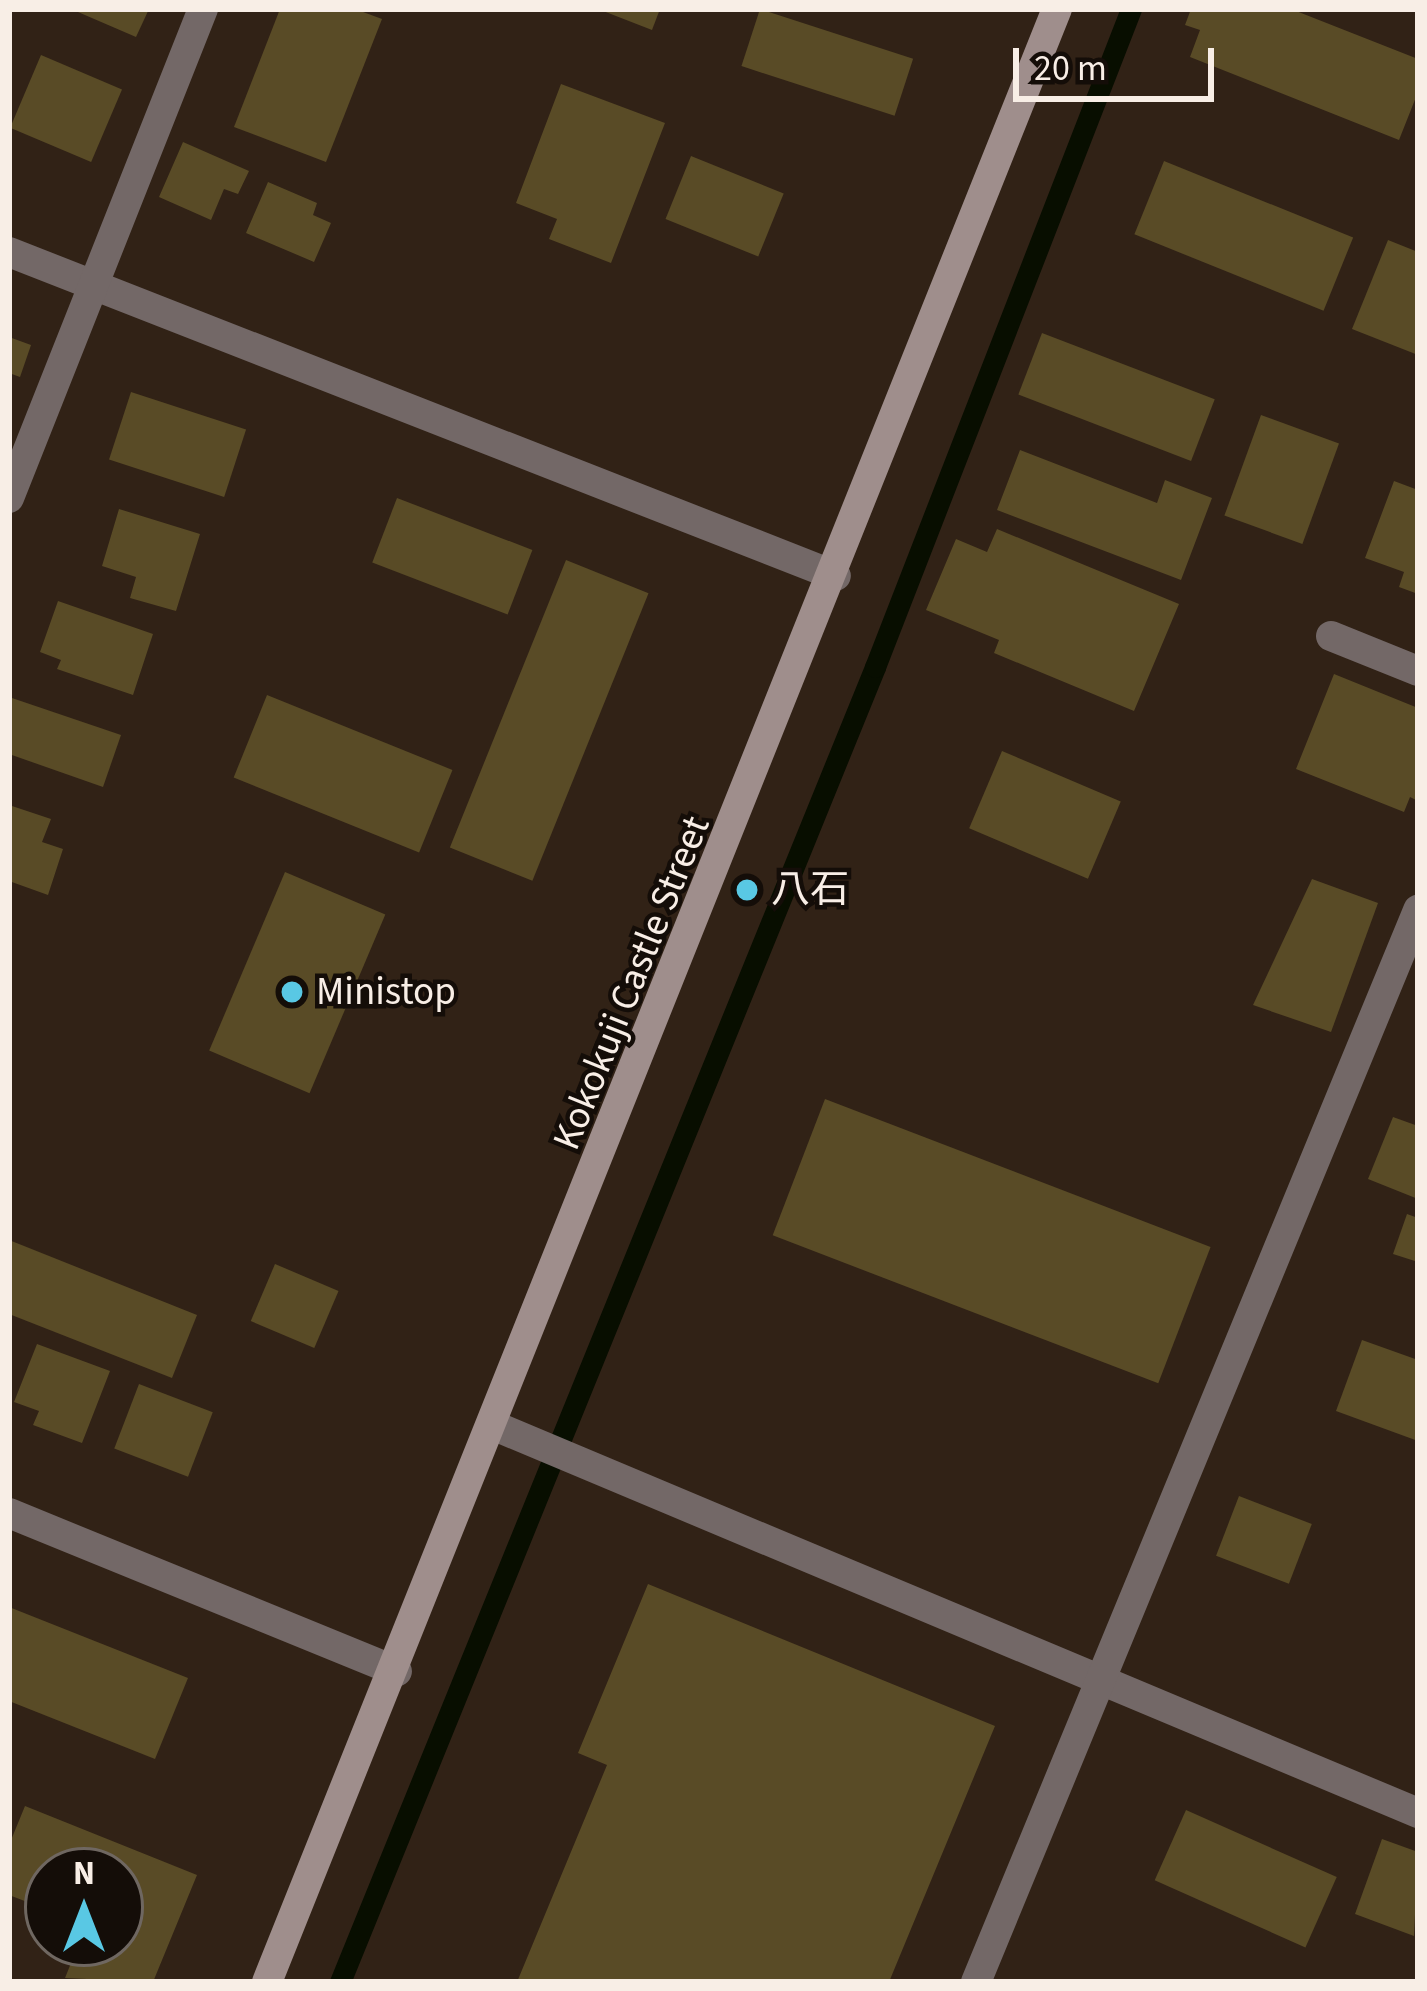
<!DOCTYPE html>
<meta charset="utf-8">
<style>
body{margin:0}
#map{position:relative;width:1427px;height:1991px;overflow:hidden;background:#312216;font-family:"Source Sans 3","Noto Sans JP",sans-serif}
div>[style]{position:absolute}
.stream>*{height:21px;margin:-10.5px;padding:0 10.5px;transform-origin:10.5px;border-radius:10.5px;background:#080e00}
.building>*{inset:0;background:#594b26;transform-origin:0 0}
.street>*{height:30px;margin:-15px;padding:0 15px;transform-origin:15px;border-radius:15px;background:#736867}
.secondary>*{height:30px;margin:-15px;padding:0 15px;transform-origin:15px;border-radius:15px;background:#9f8e8c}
.dots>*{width:33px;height:33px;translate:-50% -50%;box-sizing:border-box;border:6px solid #140d08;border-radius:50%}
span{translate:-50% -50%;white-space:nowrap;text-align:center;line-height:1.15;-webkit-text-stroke:9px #140d08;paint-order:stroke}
.poi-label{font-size:39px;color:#f8eee6}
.left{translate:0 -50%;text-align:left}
.street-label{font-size:39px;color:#f8eee6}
.frame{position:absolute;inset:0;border:12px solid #f8eee6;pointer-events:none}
.north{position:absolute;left:24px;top:1847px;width:120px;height:120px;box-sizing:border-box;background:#140d08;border:3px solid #6f6761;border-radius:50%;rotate:0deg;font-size:33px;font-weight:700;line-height:48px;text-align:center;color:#f8eee6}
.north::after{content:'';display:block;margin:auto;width:42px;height:54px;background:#59c8e4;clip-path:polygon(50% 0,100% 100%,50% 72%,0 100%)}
.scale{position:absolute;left:1013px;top:48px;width:201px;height:54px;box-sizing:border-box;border:6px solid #f8eee6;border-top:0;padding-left:15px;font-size:36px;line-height:42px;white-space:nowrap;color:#f8eee6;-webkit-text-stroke:9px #140d08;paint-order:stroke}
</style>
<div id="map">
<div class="stream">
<i style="left:340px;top:1982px;width:1420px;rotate:-67.86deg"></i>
<i style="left:875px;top:667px;width:706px;rotate:-68.74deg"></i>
</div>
<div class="building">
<i style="clip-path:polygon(71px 9px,149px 9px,136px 37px)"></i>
<i style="clip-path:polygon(280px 9px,355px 9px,382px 19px,326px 162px,234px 127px)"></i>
<i style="clip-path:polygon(598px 9px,660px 9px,652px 30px)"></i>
<i style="left:760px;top:9px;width:161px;height:60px;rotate:18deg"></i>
<i style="clip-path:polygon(1191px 9px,1291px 9px,1418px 59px,1418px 92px,1399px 140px,1190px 57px,1200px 30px,1185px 25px)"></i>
<i style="left:41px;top:55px;width:88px;height:79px;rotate:23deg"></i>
<i style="clip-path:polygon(561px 84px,665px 123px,611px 263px,549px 239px,557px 219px,516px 203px)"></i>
<i style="clip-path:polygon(183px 142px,249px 171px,238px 194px,224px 189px,211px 220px,159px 197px)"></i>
<i style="left:691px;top:156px;width:100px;height:68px;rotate:22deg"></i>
<i style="left:1164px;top:161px;width:204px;height:79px;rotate:22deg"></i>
<i style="clip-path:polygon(268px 182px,317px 203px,313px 215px,331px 223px,314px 262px,246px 233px)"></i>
<i style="clip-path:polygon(1388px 240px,1418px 252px,1418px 355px,1352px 329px)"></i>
<i style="left:1042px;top:333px;width:185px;height:66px;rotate:21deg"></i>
<i style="clip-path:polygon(9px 337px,31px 345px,20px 377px,9px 373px)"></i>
<i style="left:131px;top:392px;width:121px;height:71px;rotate:18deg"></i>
<i style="left:1261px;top:415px;width:83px;height:107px;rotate:20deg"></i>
<i style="clip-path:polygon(1020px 450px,1157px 503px,1165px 480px,1212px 498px,1181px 580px,997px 510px)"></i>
<i style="clip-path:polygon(1394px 481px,1418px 490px,1418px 594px,1399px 587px,1404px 572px,1365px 558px)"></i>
<i style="left:397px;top:498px;width:145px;height:69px;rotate:21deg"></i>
<i style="clip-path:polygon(119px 509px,200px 534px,176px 611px,130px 598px,136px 577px,102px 566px)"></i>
<i style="clip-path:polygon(997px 529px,1179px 604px,1134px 711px,994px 653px,999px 640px,926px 610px,956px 539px,987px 552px)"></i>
<i style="left:566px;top:560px;width:89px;height:310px;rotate:22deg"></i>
<i style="clip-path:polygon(58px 601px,153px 634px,133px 695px,57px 669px,61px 660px,40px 652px)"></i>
<i style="clip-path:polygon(1334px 674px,1418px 708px,1418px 801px,1410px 797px,1404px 812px,1296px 769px)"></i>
<i style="left:267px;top:695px;width:200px;height:89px;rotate:22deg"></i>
<i style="clip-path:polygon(9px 697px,121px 735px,103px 787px,9px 754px)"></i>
<i style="left:1002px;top:751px;width:129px;height:84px;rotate:23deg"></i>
<i style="clip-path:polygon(9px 805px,51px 819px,42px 842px,63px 849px,48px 895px,9px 881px)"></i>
<i style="left:285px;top:872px;width:109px;height:194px;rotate:23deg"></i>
<i style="clip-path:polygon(1312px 879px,1378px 903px,1331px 1032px,1253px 1005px)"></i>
<i style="left:825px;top:1099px;width:413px;height:146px;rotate:21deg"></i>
<i style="clip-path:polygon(1393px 1117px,1418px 1126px,1418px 1199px,1368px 1179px)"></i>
<i style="clip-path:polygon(1407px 1214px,1418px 1218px,1418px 1262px,1393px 1254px)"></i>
<i style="clip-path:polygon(9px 1240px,197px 1315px,172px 1378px,9px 1314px)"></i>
<i style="left:275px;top:1264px;width:69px;height:62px;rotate:23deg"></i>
<i style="clip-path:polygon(1362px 1340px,1418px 1360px,1418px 1441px,1336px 1411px)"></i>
<i style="clip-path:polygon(37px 1344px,110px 1371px,82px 1443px,33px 1425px,39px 1411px,14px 1402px)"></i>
<i style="left:139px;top:1384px;width:79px;height:69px;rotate:21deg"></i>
<i style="left:1239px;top:1496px;width:78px;height:64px;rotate:21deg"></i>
<i style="clip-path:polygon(648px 1584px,995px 1726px,889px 1982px,517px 1982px,607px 1765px,578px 1753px)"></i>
<i style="clip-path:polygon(9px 1607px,188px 1678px,155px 1759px,9px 1701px)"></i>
<i style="clip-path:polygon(25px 1806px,197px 1875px,153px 1982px,65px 1978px,79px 1943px,120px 1943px,120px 1871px,48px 1871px,48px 1910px,9px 1895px,9px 1845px)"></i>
<i style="left:1186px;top:1810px;width:165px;height:77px;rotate:24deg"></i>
<i style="clip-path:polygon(1382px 1839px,1418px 1852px,1414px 1936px,1355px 1914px)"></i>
</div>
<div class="street">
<i style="left:9px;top:252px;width:888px;rotate:21.39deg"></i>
<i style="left:9px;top:498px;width:526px;rotate:-68.36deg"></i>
<i style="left:1331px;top:636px;width:94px;rotate:21.9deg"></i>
<i style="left:497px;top:1427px;width:999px;rotate:22.74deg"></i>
<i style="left:9px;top:1513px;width:419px;rotate:22.2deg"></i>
<i style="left:976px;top:1982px;width:1160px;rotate:-67.59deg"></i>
</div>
<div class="secondary">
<i style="left:267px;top:1982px;width:2125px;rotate:-68.18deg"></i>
</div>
<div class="dots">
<i style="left:747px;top:890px;background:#59c8e4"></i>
<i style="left:292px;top:992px;background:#59c8e4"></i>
</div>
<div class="poi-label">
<span class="left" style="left:771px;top:890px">八石</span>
<span class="left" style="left:316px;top:992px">Ministop</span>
</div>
<div class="street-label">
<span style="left:632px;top:983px;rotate:-68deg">Kokokuji Castle Street</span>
</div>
<div class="frame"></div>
<div class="north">N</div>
<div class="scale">20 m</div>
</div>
